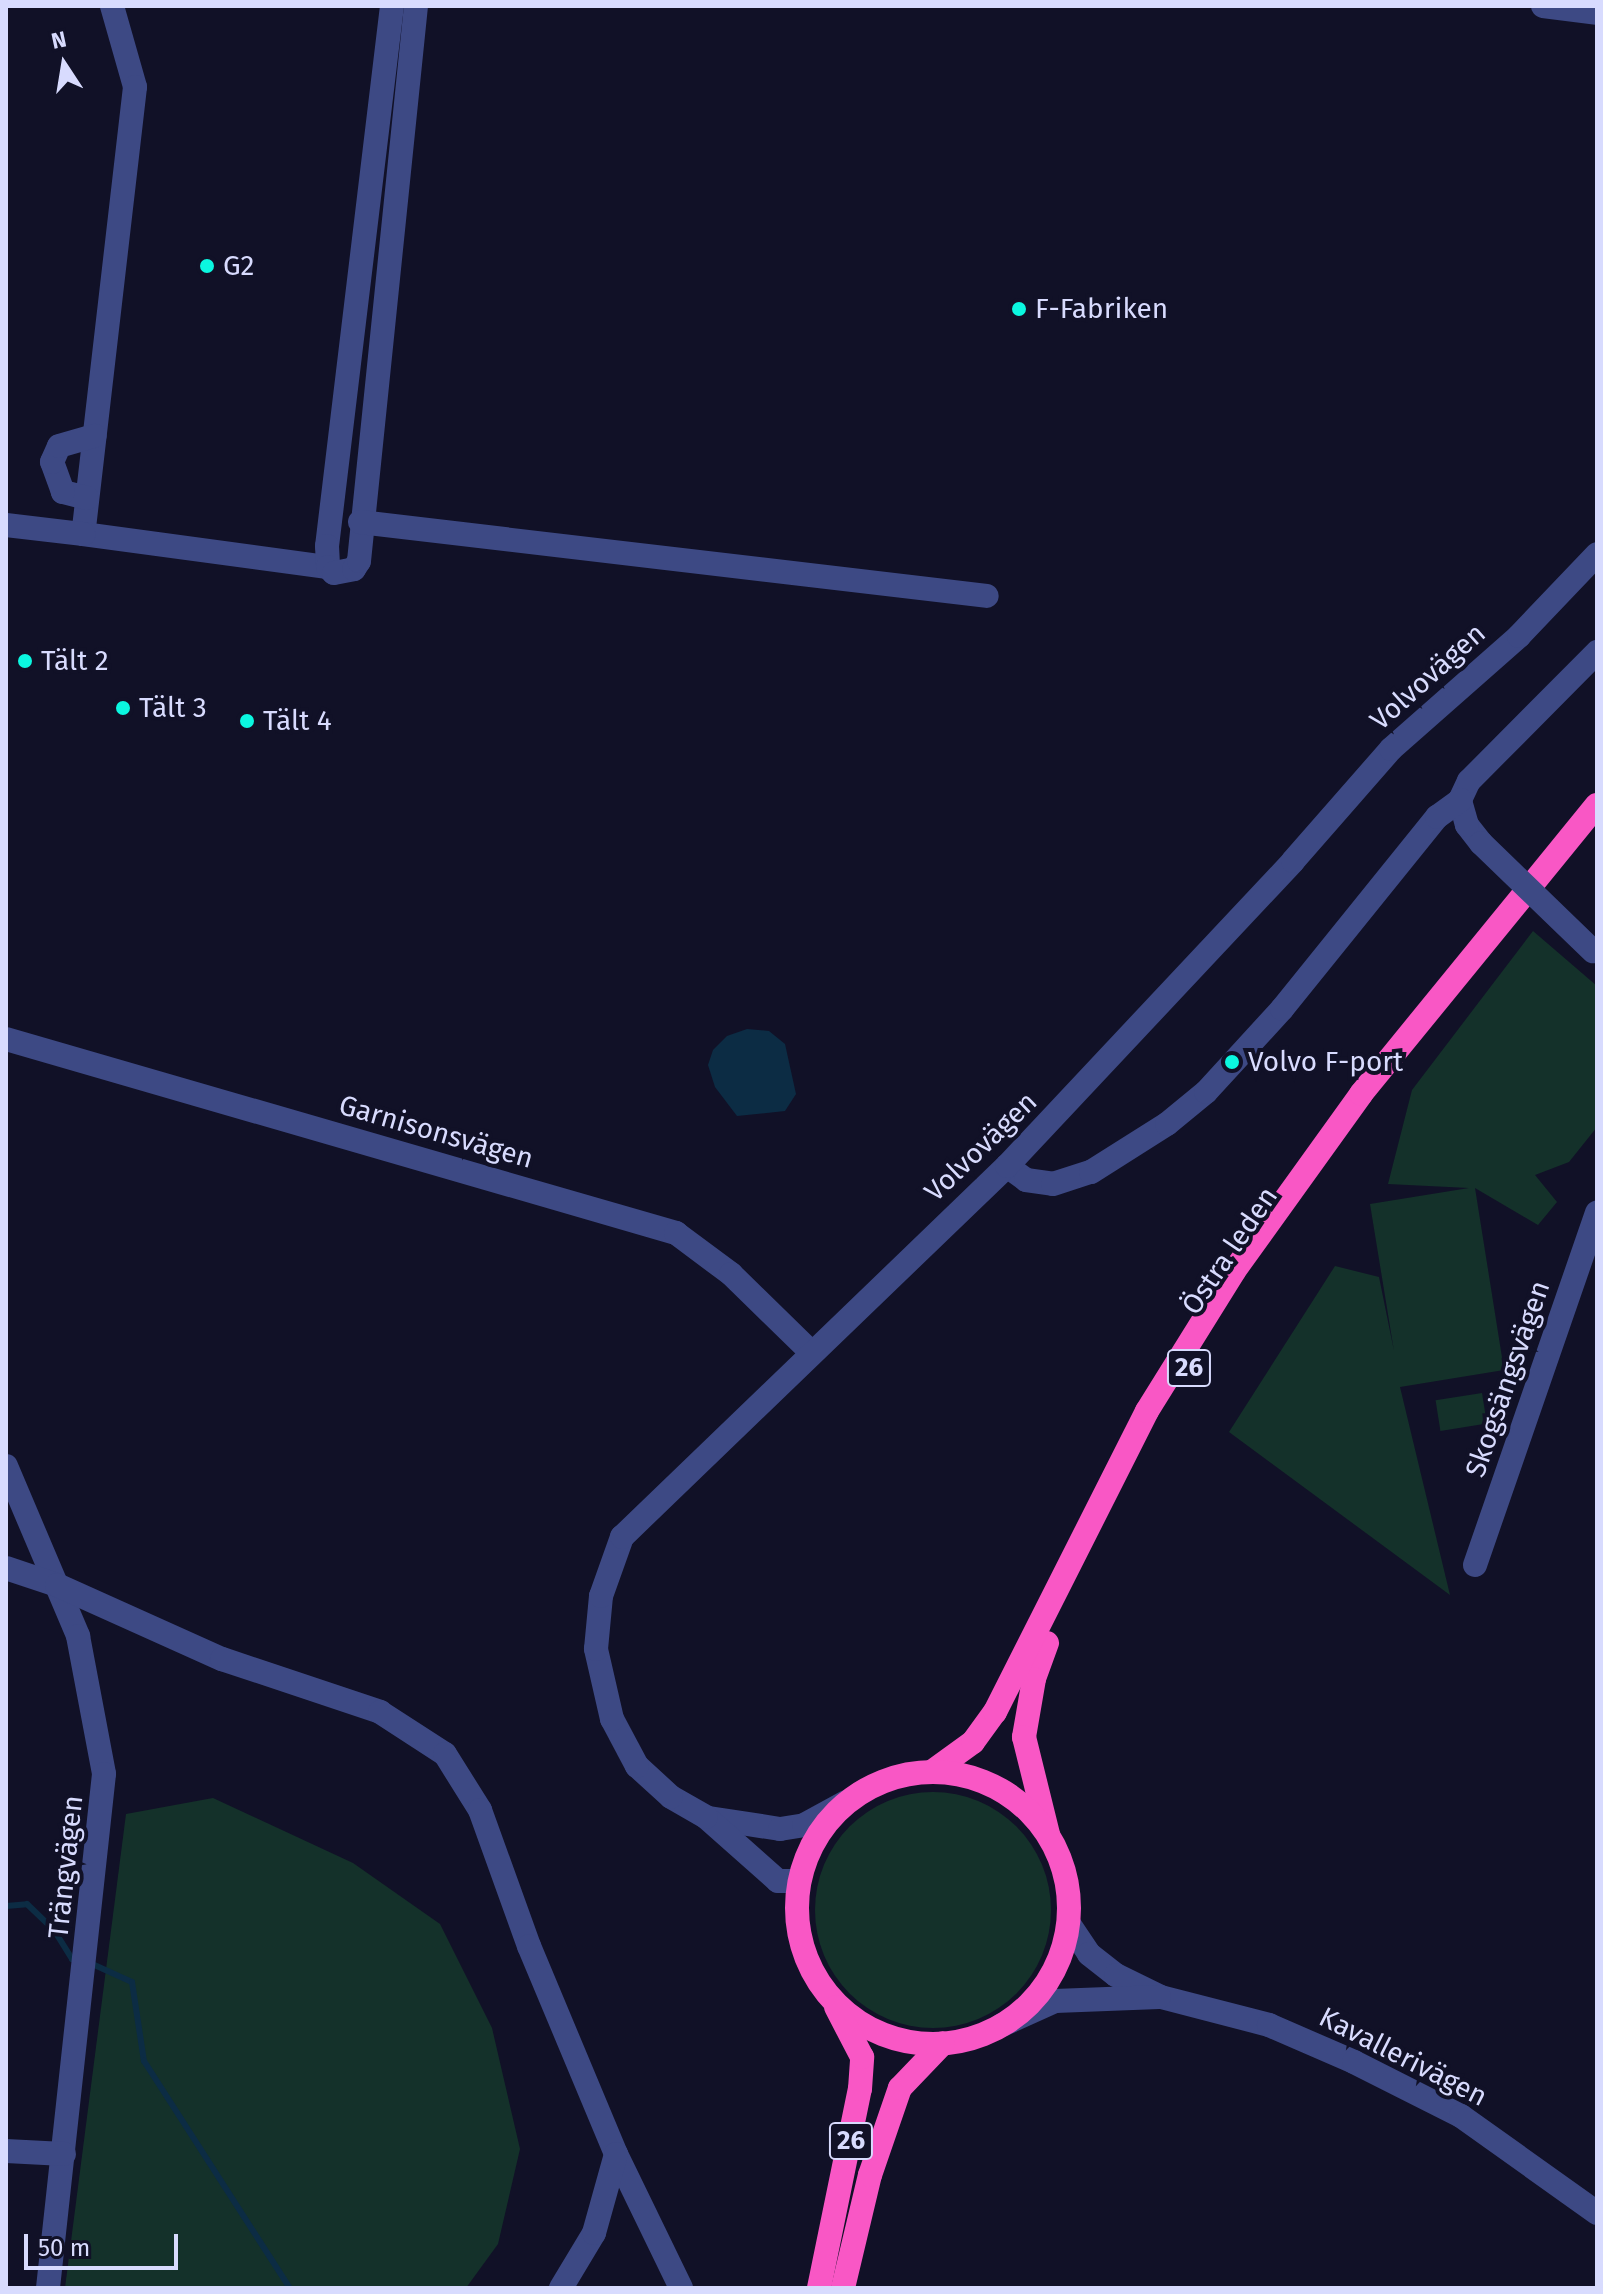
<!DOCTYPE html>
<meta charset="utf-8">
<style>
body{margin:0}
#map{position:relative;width:1603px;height:2294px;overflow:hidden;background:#111127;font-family:"Fira Sans",sans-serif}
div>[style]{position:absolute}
.green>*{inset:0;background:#14312a;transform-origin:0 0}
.round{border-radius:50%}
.water>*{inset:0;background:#0c2c44}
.stream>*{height:6px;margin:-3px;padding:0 3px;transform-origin:3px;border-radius:3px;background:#0c2c44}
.minor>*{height:24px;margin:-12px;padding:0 12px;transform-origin:12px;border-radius:12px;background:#3d4984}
.highway>*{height:24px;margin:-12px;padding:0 12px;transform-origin:12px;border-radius:12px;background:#f957c5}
.highway>.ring{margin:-12px;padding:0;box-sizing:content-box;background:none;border:24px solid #f957c5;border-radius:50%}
.minor-bridge>*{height:24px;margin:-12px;padding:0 12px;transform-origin:12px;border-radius:12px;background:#3d4984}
.dots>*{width:22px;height:22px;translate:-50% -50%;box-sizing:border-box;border:4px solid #111127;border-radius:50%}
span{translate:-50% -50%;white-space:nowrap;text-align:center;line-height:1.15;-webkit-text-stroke:8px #111127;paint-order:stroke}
.shield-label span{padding:2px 6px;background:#111127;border:2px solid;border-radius:6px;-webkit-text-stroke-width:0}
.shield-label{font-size:26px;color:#d8dbfe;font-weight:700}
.poi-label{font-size:28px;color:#d8dbfe}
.left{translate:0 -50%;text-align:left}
.street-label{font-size:28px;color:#d8dbfe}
.frame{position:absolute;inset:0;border:8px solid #d8dbfe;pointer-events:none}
.north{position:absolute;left:24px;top:24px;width:80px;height:80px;-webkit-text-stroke:6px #111127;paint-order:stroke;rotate:348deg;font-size:22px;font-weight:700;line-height:32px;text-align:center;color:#d8dbfe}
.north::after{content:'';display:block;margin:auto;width:28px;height:36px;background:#d8dbfe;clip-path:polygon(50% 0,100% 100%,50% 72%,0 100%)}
.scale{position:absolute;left:24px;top:2234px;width:154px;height:36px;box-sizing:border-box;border:4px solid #d8dbfe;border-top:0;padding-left:10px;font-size:24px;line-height:28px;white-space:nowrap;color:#d8dbfe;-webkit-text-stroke:6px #111127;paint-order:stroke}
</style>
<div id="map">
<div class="green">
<i style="clip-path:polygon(1533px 931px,1597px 986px,1597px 1127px,1569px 1162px,1535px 1175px,1557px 1202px,1538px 1225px,1475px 1188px,1504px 1370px,1400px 1387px,1450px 1595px,1229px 1432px,1335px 1266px,1379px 1277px,1394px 1351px,1370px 1204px,1469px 1188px,1388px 1184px,1412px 1090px)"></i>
<i style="left:1482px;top:1393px;width:31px;height:47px;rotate:81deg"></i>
<i class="round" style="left:815px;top:1792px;width:236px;height:236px"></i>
<i style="clip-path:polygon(213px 1798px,353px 1863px,440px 1924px,492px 2028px,520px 2149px,498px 2244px,466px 2288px,65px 2288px,126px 1814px)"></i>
</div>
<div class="water">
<i style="clip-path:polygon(747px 1029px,769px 1031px,785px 1044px,796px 1094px,785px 1111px,737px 1116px,715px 1087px,708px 1065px,713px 1050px,727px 1036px)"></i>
</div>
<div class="stream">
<i style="left:6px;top:1906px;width:21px;rotate:-5deg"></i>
<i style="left:27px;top:1904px;width:37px;rotate:44deg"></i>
<i style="left:54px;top:1930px;width:34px;rotate:58deg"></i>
<i style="left:72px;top:1959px;width:7px;rotate:16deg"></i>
<i style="left:90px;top:1963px;width:46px;rotate:24.3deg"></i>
<i style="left:132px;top:1982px;width:80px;rotate:81.4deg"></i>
<i style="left:144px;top:2061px;width:270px;rotate:57.3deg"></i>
</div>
<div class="minor">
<i style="left:112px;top:6px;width:84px;rotate:74.1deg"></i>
<i style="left:135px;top:87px;width:450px;rotate:96.6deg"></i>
<i style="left:83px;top:534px;width:247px;rotate:7.7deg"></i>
<i style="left:392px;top:6px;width:544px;rotate:96.86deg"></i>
<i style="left:327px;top:546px;width:21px;rotate:87deg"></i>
<i style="left:328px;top:567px;width:8px;rotate:45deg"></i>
<i style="left:334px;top:573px;width:20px;rotate:-11deg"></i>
<i style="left:354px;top:569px;width:9px;rotate:-58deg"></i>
<i style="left:359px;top:561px;width:558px;rotate:-84.14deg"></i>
<i style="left:1543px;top:6px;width:54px;rotate:7.4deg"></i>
<i style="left:87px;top:498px;width:25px;rotate:-166deg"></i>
<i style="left:63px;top:492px;width:32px;rotate:-110deg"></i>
<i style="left:52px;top:462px;width:17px;rotate:-66deg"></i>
<i style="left:59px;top:446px;width:37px;rotate:-16deg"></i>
<i style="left:360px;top:522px;width:631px;rotate:6.73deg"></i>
<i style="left:6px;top:525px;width:78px;rotate:6.7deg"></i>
<i style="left:1481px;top:843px;width:23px;rotate:-128deg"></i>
<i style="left:1467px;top:825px;width:26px;rotate:-106deg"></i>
<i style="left:1460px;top:800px;width:21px;rotate:-65deg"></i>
<i style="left:1469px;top:781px;width:182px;rotate:-45.2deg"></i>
<i style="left:6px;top:1039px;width:698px;rotate:16.15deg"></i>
<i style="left:676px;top:1233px;width:69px;rotate:36.7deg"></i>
<i style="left:731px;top:1274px;width:112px;rotate:44.3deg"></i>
<i style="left:1007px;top:1166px;width:24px;rotate:36deg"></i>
<i style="left:1026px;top:1180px;width:27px;rotate:8deg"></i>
<i style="left:1053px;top:1184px;width:40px;rotate:-18deg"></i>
<i style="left:1091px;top:1172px;width:90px;rotate:-32.3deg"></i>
<i style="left:1167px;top:1124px;width:50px;rotate:-39.4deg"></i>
<i style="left:1206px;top:1092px;width:113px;rotate:-47.5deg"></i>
<i style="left:1282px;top:1009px;width:247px;rotate:-51.1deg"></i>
<i style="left:1437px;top:817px;width:29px;rotate:-36deg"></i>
<i style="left:6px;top:1466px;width:185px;rotate:67deg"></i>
<i style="left:78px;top:1636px;width:140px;rotate:79.3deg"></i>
<i style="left:104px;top:1774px;width:517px;rotate:96.22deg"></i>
<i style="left:1475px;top:1565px;width:373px;rotate:-70.9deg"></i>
<i style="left:6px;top:1568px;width:54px;rotate:18.4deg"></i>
<i style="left:57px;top:1585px;width:181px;rotate:24.2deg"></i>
<i style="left:222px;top:1659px;width:167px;rotate:18.5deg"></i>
<i style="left:380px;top:1712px;width:77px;rotate:32.9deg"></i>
<i style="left:445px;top:1754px;width:66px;rotate:58deg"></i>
<i style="left:480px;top:1810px;width:145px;rotate:70.2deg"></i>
<i style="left:529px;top:1946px;width:225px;rotate:67.3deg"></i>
<i style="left:616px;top:2154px;width:149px;rotate:64.1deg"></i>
<i style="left:709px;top:1818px;width:72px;rotate:8.8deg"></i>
<i style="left:780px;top:1829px;width:24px;rotate:-9deg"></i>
<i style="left:804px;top:1825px;width:48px;rotate:-28.7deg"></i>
<i style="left:799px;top:1881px;width:21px;rotate:180deg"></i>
<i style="left:778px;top:1881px;width:96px;rotate:-138.4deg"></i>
<i style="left:706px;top:1817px;width:40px;rotate:-150.3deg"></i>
<i style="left:671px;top:1797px;width:46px;rotate:-137.6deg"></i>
<i style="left:637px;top:1766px;width:53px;rotate:-118deg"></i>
<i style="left:612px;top:1719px;width:72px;rotate:-102.9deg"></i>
<i style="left:596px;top:1649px;width:53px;rotate:-84.6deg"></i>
<i style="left:601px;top:1596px;width:63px;rotate:-70.4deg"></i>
<i style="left:622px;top:1537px;width:535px;rotate:-43.94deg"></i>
<i style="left:1007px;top:1166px;width:418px;rotate:-46.8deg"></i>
<i style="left:1293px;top:861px;width:149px;rotate:-48.8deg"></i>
<i style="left:1391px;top:749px;width:171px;rotate:-41.4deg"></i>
<i style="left:1519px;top:636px;width:113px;rotate:-46.4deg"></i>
<i style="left:1069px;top:1924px;width:36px;rotate:56deg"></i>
<i style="left:1089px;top:1954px;width:34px;rotate:38deg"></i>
<i style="left:1116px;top:1975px;width:50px;rotate:26.1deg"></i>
<i style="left:1161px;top:1997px;width:112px;rotate:14.5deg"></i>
<i style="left:1269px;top:2025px;width:93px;rotate:23.5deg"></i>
<i style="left:1354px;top:2062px;width:120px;rotate:26.8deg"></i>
<i style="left:1461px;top:2116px;width:167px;rotate:35.5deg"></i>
<i style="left:1002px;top:2025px;width:58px;rotate:-24.4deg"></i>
<i style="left:1055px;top:2001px;width:104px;rotate:-2.2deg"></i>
<i style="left:6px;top:2151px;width:58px;rotate:3deg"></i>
<i style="left:561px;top:2288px;width:64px;rotate:-59deg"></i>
<i style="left:594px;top:2233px;width:82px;rotate:-74.4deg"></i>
</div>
<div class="highway">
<i style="left:1047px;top:1643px;width:38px;rotate:110deg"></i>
<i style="left:1034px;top:1679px;width:59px;rotate:99.8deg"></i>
<i style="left:1024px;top:1737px;width:100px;rotate:76.1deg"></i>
<i style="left:933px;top:1771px;width:49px;rotate:-35.9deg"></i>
<i style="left:973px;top:1742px;width:37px;rotate:-54deg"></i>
<i style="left:995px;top:1712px;width:337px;rotate:-63.2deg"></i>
<i style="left:1147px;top:1411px;width:165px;rotate:-58.1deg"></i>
<i style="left:1234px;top:1271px;width:218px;rotate:-54.3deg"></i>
<i style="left:1361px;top:1094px;width:373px;rotate:-50.8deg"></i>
<i class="ring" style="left:797px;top:1772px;width:248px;height:248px"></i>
<i style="left:819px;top:2288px;width:203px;rotate:-78.4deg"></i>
<i style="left:860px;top:2089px;width:32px;rotate:-86deg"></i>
<i style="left:862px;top:2057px;width:56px;rotate:-117.5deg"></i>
<i style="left:843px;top:2288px;width:116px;rotate:-76.6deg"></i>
<i style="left:870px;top:2175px;width:92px;rotate:-71deg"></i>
<i style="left:900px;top:2088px;width:62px;rotate:-46.3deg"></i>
</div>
<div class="minor-bridge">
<i style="left:1481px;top:843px;width:156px;rotate:44deg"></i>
</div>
<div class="dots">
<i style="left:207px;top:266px;background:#0bf7e0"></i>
<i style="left:1019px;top:309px;background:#0bf7e0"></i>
<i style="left:25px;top:661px;background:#0bf7e0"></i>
<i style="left:123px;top:708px;background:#0bf7e0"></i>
<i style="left:247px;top:721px;background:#0bf7e0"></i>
<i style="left:1232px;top:1062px;background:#0bf7e0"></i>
</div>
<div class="shield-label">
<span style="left:1189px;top:1368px">26</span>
<span style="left:851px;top:2141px">26</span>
</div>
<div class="poi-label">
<span class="left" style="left:223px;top:266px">G2</span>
<span class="left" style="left:1035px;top:309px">F-Fabriken</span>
<span class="left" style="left:41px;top:661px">Tält 2</span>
<span class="left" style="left:139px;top:708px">Tält 3</span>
<span class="left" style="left:263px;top:721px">Tält 4</span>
<span class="left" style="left:1248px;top:1062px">Volvo F-port</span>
</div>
<div class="street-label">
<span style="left:1428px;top:677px;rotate:-42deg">Volvovägen</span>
<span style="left:436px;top:1132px;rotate:16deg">Garnisonsvägen</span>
<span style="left:981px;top:1147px;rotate:-44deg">Volvovägen</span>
<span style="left:1230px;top:1251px;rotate:-56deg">Östra leden</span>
<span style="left:1508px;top:1379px;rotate:-71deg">Skogsängsvägen</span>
<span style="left:66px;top:1867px;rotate:-84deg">Trängvägen</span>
<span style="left:1403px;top:2057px;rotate:27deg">Kavallerivägen</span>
</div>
<div class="frame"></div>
<div class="north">N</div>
<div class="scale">50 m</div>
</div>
